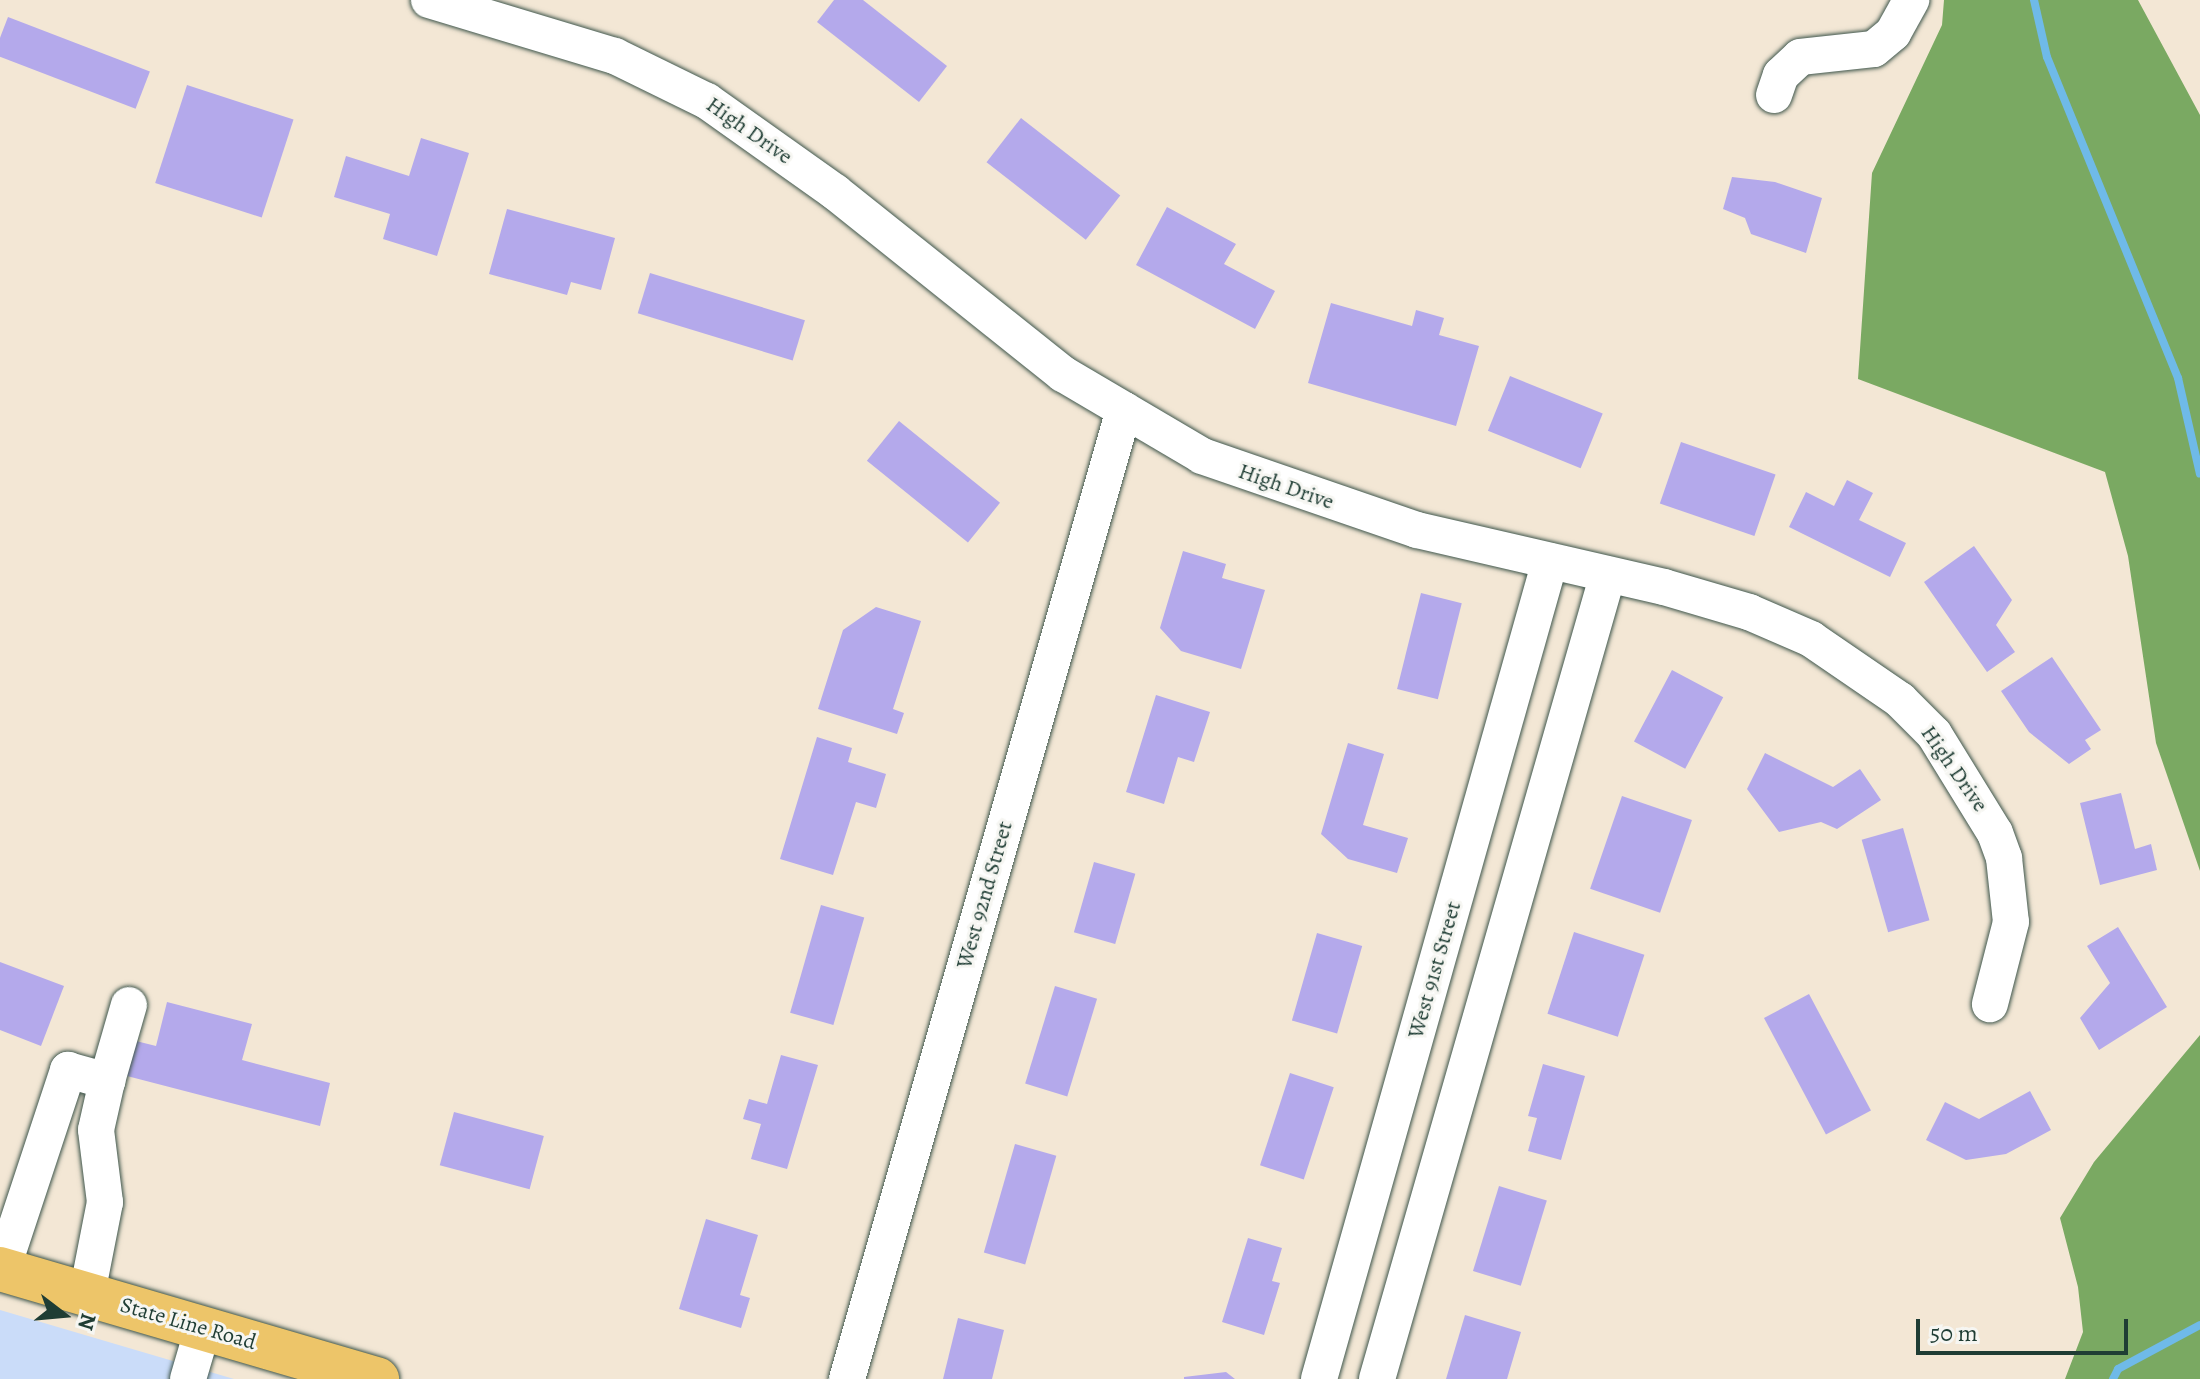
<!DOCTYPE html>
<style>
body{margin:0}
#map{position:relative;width:2200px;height:1379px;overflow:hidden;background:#f3e7d5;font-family:Alegreya,serif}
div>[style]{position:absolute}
.built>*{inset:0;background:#cadcf9}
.forest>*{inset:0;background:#7aa962}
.stream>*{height:8px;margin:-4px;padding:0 4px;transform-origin:4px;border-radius:4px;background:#6fbae8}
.building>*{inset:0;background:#b4a9eb;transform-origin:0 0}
.roads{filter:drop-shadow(0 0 2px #3f564c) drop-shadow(0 0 2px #3f564c)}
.minor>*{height:36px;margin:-18px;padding:0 18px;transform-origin:18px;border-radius:18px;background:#fff}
.major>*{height:44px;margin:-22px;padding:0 22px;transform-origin:22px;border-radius:22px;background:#edc569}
span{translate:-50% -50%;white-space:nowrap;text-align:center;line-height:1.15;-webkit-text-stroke:6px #f6f6f2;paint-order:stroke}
.street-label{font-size:22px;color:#1f3d34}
.north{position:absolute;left:24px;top:1275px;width:80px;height:80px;-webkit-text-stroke:6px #f6f6f2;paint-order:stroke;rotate:106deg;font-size:22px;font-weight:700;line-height:32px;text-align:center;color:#1f3d34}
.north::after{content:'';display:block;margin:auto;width:28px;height:36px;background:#1f3d34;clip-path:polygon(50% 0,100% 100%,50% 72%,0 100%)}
.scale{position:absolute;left:1916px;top:1319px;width:212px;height:36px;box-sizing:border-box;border:4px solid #1f3d34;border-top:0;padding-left:10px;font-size:24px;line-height:28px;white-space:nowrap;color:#1f3d34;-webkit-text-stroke:6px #f6f6f2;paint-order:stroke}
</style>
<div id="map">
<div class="built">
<i style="clip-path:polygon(0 1310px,234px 1379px,0 1379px)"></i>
</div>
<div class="forest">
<i style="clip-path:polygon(1944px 0,2138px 0,2200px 115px,2200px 871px,2156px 743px,2128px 556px,2105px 472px,1858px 379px,1872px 173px,1942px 25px)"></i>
<i style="clip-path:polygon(2200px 1035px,2200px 1379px,2065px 1379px,2083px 1332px,2078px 1287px,2060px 1218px,2094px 1162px)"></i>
</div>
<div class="stream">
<i style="left:2034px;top:0;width:58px;rotate:77.2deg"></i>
<i style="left:2047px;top:57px;width:347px;rotate:67.8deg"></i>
<i style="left:2178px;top:378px;width:98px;rotate:77.1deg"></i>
<i style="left:2113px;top:1379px;width:11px;rotate:-63deg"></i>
<i style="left:2118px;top:1369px;width:93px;rotate:-28.2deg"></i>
</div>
<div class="building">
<i style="clip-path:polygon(834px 0,863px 0,947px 66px,919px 102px,817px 22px)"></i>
<i style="left:8px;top:17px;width:152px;height:40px;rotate:21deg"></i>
<i style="left:187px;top:85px;width:112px;height:103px;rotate:18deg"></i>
<i style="left:1021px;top:118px;width:126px;height:56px;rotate:38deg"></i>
<i style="clip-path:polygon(421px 138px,469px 153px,437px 256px,383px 239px,390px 214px,334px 197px,346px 156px,409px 176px)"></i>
<i style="clip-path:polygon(1732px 177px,1775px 182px,1822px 198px,1806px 253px,1751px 234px,1745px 218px,1723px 209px)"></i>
<i style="clip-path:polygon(1167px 207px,1236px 244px,1224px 264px,1275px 291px,1255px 329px,1136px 265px)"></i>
<i style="clip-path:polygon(507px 209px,615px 238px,601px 290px,571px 282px,567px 295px,489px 274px)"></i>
<i style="left:650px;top:273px;width:162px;height:42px;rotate:17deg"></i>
<i style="clip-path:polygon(1331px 303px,1412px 326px,1416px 310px,1444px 318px,1439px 335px,1479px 346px,1456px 426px,1308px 383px)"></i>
<i style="left:1510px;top:376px;width:100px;height:59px;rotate:22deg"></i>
<i style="left:899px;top:421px;width:130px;height:51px;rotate:39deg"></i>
<i style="left:1681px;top:442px;width:100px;height:65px;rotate:19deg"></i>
<i style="clip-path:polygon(1847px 480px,1873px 493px,1859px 520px,1906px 543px,1890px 577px,1789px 527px,1806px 492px,1834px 506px)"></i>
<i style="clip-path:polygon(1974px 546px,2012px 600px,1996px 625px,2015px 652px,1987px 672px,1924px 582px)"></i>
<i style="clip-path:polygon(1183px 551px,1226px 564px,1222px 578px,1265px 590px,1241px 669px,1181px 651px,1160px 628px)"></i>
<i style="left:1421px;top:593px;width:42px;height:99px;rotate:14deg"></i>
<i style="clip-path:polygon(876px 607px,921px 621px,893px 709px,904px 713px,897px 734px,818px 709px,843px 630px)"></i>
<i style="clip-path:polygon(2052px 657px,2101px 730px,2085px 740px,2091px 749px,2069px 764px,2029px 732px,2001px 691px)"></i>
<i style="left:1672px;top:670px;width:58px;height:81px;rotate:28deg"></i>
<i style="clip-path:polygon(1156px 695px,1210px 712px,1194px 762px,1178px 757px,1164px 804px,1126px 792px)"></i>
<i style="clip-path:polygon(817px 737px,852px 748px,848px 762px,886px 774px,876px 808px,856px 802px,833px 875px,780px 859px)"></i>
<i style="clip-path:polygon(1348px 743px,1384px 754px,1363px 825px,1408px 838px,1397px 873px,1348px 859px,1321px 834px)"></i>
<i style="clip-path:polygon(1765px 753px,1833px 787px,1860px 769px,1881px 800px,1837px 829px,1821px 822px,1779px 832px,1747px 789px)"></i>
<i style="clip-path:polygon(2121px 793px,2135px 849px,2151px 844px,2157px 870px,2100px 885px,2080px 803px)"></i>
<i style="left:1622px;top:796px;width:74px;height:98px;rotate:19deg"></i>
<i style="left:1903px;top:828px;width:96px;height:43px;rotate:74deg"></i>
<i style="left:1094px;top:862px;width:43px;height:73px;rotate:16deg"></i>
<i style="left:821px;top:905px;width:45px;height:112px;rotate:16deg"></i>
<i style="clip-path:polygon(2118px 927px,2167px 1007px,2099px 1050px,2080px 1018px,2110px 983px,2087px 946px)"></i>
<i style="left:1574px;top:932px;width:74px;height:86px;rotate:18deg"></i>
<i style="left:1317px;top:933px;width:47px;height:91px;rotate:16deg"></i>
<i style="clip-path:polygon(0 962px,64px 986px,41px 1046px,0 1030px)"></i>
<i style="left:1055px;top:986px;width:44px;height:102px;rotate:17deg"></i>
<i style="left:1809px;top:994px;width:132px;height:51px;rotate:62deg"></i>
<i style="clip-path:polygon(167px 1002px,252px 1024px,242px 1060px,330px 1083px,320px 1126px,127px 1076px,136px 1041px,156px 1046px)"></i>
<i style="clip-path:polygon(781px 1055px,818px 1065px,787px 1169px,751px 1159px,761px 1124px,743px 1119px,749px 1099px,767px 1104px)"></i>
<i style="clip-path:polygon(1543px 1064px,1585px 1076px,1561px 1160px,1528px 1151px,1537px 1118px,1528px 1116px)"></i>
<i style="left:1290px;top:1073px;width:46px;height:97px;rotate:18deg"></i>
<i style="clip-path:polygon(2030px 1091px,2051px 1130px,2006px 1154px,1966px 1160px,1926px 1140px,1945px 1102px,1979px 1119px)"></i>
<i style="left:454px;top:1112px;width:93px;height:55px;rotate:15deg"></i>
<i style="left:1015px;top:1144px;width:43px;height:113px;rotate:16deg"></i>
<i style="left:1499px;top:1186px;width:50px;height:89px;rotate:17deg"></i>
<i style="clip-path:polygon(706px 1219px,758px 1235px,740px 1295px,750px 1298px,741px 1328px,679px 1309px)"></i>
<i style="clip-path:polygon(1248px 1238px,1282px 1248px,1272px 1281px,1280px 1283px,1264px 1335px,1222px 1322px)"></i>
<i style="clip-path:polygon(1465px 1315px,1521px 1332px,1507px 1379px,1446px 1379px)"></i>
<i style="clip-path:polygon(958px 1318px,1004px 1330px,992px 1379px,943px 1379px)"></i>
<i style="clip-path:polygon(1226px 1372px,1235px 1379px,1184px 1379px,1184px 1377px)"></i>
</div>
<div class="roads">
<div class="minor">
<i style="left:429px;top:0;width:194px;rotate:16.8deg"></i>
<i style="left:615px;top:56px;width:102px;rotate:26.1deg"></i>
<i style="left:707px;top:101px;width:157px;rotate:35.4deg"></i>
<i style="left:835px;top:192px;width:292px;rotate:38.6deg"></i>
<i style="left:1063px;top:374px;width:161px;rotate:30.5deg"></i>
<i style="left:1202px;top:456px;width:227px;rotate:19deg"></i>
<i style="left:1417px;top:530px;width:253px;rotate:13deg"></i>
<i style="left:1664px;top:587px;width:89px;rotate:16.4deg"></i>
<i style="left:1749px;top:612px;width:68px;rotate:23.5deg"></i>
<i style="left:1811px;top:639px;width:108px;rotate:34.4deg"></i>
<i style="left:1900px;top:700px;width:48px;rotate:45deg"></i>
<i style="left:1934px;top:734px;width:116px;rotate:58.4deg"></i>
<i style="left:1995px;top:833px;width:27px;rotate:70deg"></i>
<i style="left:2004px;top:858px;width:64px;rotate:83.8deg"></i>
<i style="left:2011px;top:922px;width:85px;rotate:104.4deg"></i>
<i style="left:1774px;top:95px;width:21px;rotate:-71deg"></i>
<i style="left:1781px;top:75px;width:26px;rotate:-43deg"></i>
<i style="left:1800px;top:57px;width:74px;rotate:-6.2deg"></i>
<i style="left:1874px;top:49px;width:25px;rotate:-40deg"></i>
<i style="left:1893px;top:33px;width:38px;rotate:-61deg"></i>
<i style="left:107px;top:1081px;width:79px;rotate:-73.9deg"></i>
<i style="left:2px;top:1270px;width:211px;rotate:-71.7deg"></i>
<i style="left:68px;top:1070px;width:41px;rotate:15.8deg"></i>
<i style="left:107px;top:1081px;width:50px;rotate:102.7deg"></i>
<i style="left:96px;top:1130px;width:73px;rotate:82.9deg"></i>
<i style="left:105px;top:1202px;width:94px;rotate:101.1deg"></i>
<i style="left:188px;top:1379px;width:53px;rotate:-73.6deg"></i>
<i style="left:847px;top:1379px;width:1008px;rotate:-74.05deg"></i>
<i style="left:1319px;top:1379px;width:850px;rotate:-74.23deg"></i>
<i style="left:1377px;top:1379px;width:837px;rotate:-73.99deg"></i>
</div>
<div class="major">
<i style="left:0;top:1269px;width:393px;rotate:16.3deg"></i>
</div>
</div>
<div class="street-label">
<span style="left:749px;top:131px;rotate:35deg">High Drive</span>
<span style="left:1286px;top:487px;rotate:19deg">High Drive</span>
<span style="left:1954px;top:769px;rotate:55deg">High Drive</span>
<span style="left:985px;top:895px;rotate:-74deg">West 92nd Street</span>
<span style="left:1435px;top:970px;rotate:-74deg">West 91st Street</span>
<span style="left:188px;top:1324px;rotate:16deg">State Line Road</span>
</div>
<div class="north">N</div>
<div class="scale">50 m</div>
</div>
